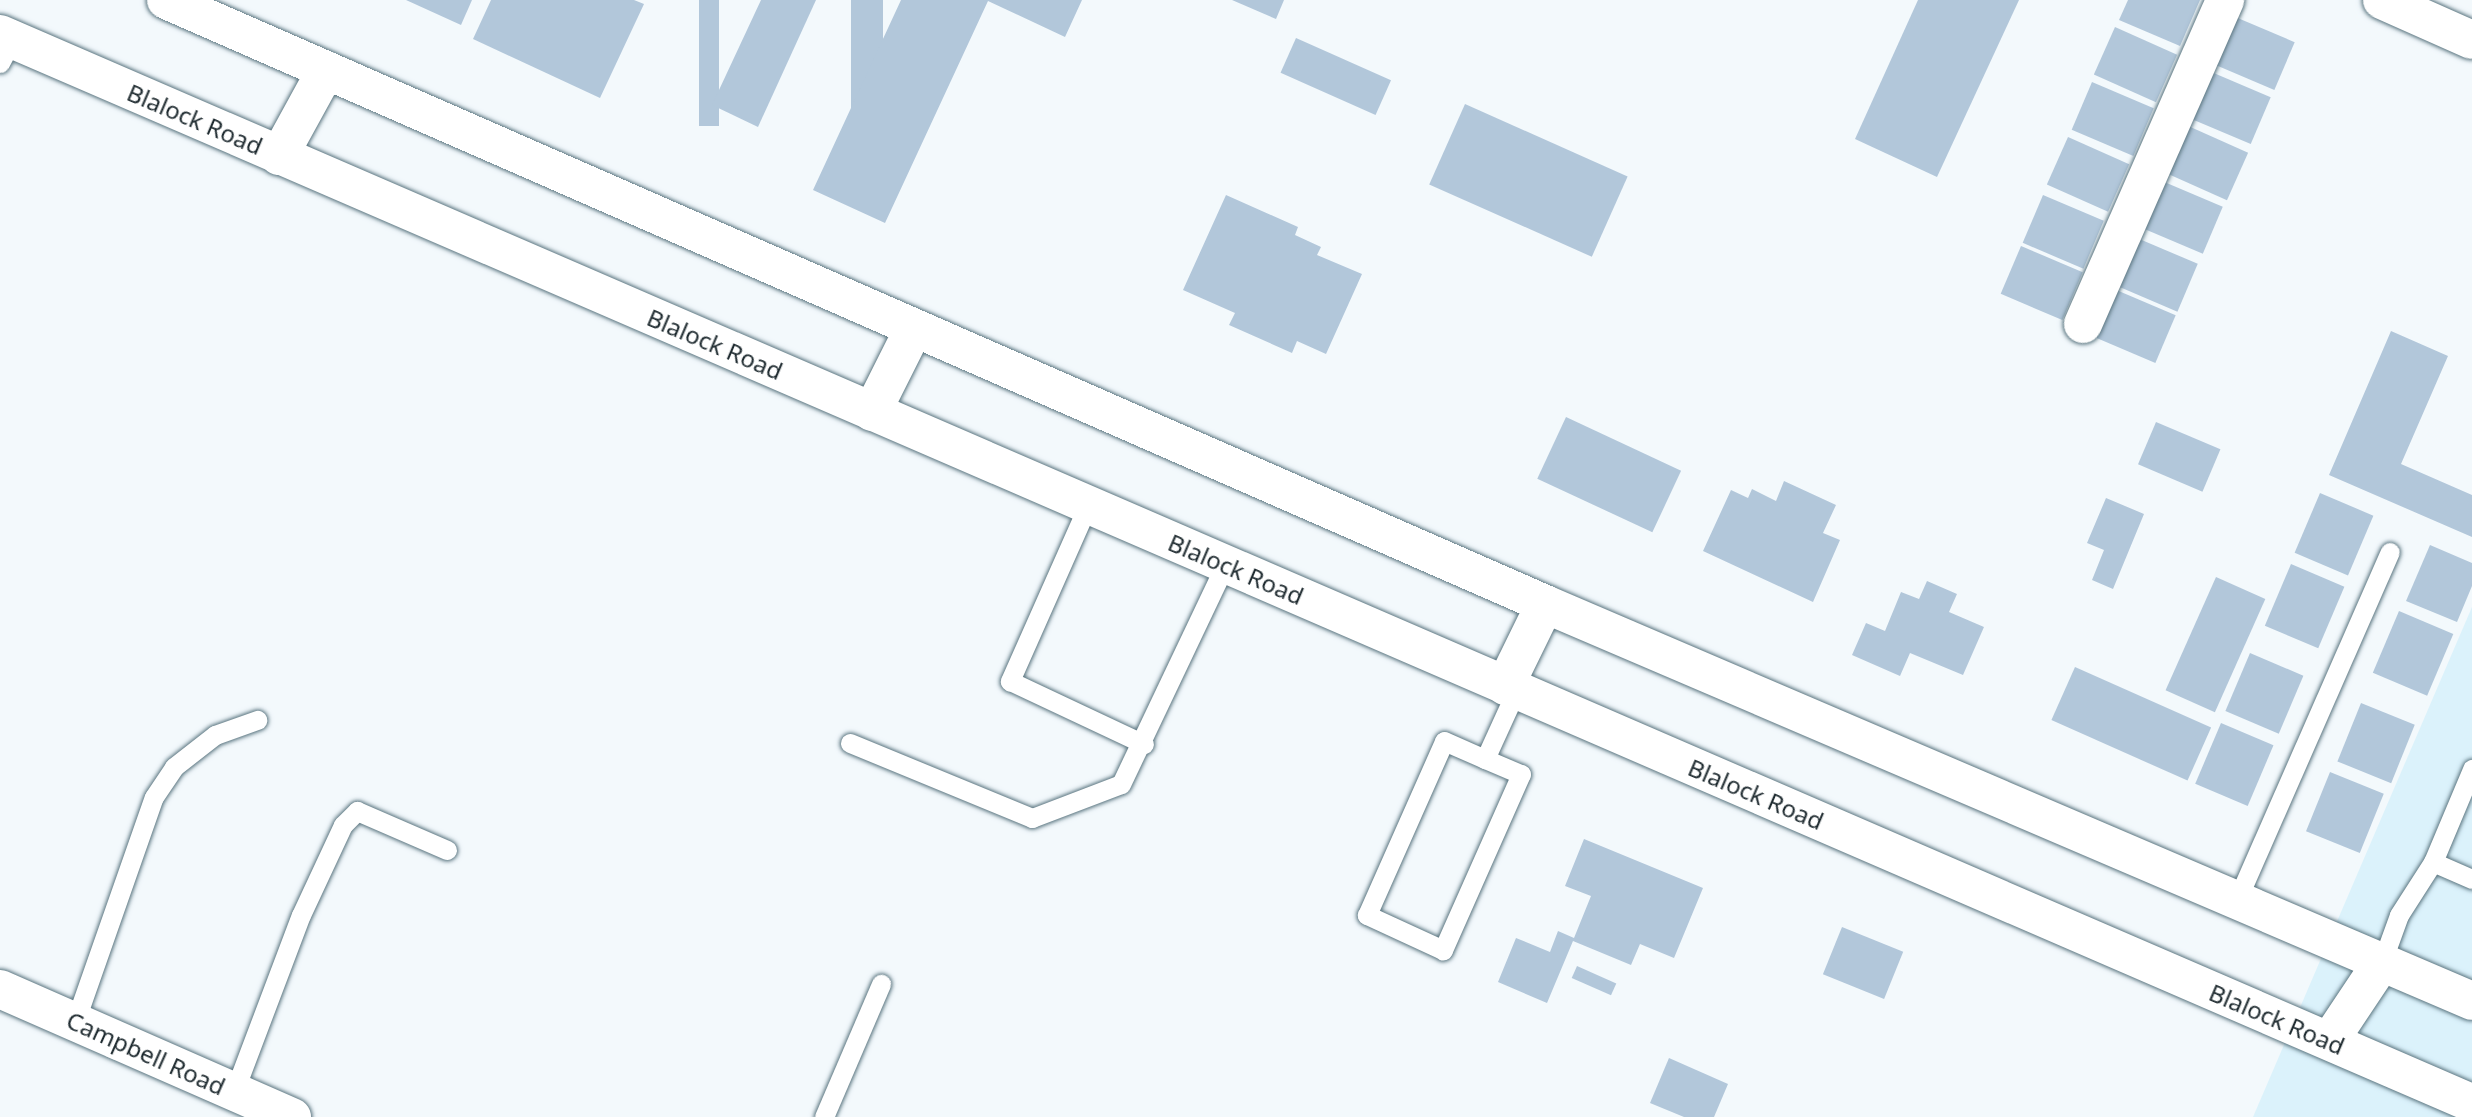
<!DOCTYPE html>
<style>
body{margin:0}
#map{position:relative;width:2472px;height:1117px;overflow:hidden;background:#f3f9fc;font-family:"Noto Sans",sans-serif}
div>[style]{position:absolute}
.built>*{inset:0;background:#dbf2fb}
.building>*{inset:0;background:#b2c7da;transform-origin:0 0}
.roads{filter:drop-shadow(0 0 2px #5a7580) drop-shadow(0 0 2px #5a7580)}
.service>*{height:19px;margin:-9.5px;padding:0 9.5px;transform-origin:9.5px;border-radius:9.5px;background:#fff}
.minor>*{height:38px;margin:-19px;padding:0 19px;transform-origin:19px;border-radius:19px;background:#fff}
.tertiary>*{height:38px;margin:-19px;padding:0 19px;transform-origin:19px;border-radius:19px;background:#fff}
.secondary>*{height:38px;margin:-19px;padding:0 19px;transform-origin:19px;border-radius:19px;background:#fff}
span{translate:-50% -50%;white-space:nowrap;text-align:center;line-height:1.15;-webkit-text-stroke:7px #fff;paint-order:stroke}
.street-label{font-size:24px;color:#1f2b30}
</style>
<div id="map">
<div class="built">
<i style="clip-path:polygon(2472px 607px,2472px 1117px,2253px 1117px)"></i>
</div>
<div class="building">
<i style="clip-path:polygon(406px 0,472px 0,461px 25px)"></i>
<i style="clip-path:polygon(491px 0,634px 0,644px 4px,600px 98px,473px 39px)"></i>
<i style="left:699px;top:0;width:20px;height:126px"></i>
<i style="clip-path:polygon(761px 0,816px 0,758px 127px,712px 105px)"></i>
<i style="left:851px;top:0;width:32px;height:187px"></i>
<i style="clip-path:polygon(901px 0,1082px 0,1065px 37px,988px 1px,885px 223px,813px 190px)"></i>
<i style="clip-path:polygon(1232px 0,1284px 0,1276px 19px)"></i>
<i style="clip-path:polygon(1918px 0,2019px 0,1937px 177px,1855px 139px)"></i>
<i style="clip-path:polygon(2128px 0,2200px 0,2180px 46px,2119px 20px)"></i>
<i style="left:2233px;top:16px;width:67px;height:52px;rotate:23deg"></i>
<i style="left:2115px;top:27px;width:68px;height:52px;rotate:24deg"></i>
<i style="left:1296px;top:38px;width:104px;height:38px;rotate:24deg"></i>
<i style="left:2209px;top:71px;width:67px;height:51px;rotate:23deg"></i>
<i style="left:2092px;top:82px;width:67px;height:52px;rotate:23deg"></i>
<i style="left:1465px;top:104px;width:178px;height:88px;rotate:24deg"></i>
<i style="left:2186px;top:125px;width:68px;height:52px;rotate:24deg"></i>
<i style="left:2068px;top:137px;width:67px;height:52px;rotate:24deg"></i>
<i style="left:2162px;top:181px;width:66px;height:51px;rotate:23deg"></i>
<i style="clip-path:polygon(1226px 195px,1298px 227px,1295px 235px,1321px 247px,1317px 255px,1362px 274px,1326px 354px,1297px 341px,1292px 353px,1229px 325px,1235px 313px,1183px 290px)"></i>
<i style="left:2043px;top:195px;width:66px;height:52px;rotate:23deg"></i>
<i style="left:2137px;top:238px;width:66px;height:52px;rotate:23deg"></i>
<i style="left:2021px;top:246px;width:67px;height:52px;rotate:23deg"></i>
<i style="left:2114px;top:289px;width:67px;height:52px;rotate:23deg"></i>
<i style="clip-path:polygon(2391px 331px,2448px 356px,2401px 464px,2472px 495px,2472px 537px,2329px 475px)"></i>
<i style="left:1566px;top:417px;width:127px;height:68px;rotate:25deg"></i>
<i style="left:2156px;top:422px;width:70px;height:46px;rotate:23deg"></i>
<i style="clip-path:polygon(1784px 481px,1836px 505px,1823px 533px,1840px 540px,1813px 602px,1703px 551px,1731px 490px,1748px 498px,1752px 489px,1776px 501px)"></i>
<i style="left:2320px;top:493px;width:58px;height:65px;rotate:23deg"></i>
<i style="clip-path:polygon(2106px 498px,2144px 514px,2113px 589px,2092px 580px,2104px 550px,2087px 543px)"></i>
<i style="clip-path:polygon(2430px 545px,2472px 563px,2472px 586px,2457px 622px,2406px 601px)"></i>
<i style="left:2291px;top:564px;width:58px;height:67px;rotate:23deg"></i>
<i style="left:2216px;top:577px;width:54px;height:124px;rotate:24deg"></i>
<i style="clip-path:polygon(1927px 581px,1957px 594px,1949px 612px,1984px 627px,1963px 675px,1910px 653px,1900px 676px,1852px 655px,1866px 623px,1885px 631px,1901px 592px,1919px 599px)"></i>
<i style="left:2399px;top:611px;width:59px;height:67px;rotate:23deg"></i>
<i style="left:2250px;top:653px;width:58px;height:63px;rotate:23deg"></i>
<i style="left:2075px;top:667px;width:149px;height:58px;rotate:24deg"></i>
<i style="left:2361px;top:703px;width:58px;height:63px;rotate:22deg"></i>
<i style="left:2221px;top:723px;width:57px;height:66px;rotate:23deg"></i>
<i style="left:2330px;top:772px;width:58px;height:64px;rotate:22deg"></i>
<i style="clip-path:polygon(1584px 839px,1703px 888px,1674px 958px,1640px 944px,1631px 965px,1573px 941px,1547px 1003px,1498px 982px,1516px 938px,1550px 952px,1558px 931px,1574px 938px,1591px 896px,1565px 886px)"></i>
<i style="left:1842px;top:927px;width:66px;height:51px;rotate:22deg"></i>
<i style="left:1577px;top:966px;width:43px;height:13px;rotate:24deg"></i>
<i style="clip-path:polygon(1669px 1058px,1728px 1084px,1714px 1117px,1684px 1117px,1650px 1103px)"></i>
</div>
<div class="roads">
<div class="service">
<i style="left:0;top:63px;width:26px;rotate:-62deg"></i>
<i style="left:1088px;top:505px;width:193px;rotate:113.9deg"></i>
<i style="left:1010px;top:681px;width:148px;rotate:25.2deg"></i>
<i style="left:850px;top:743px;width:197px;rotate:22.4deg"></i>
<i style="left:1032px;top:818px;width:95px;rotate:-20.9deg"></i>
<i style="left:1121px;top:784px;width:242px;rotate:-64.6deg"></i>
<i style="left:1485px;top:759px;width:39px;rotate:23deg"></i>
<i style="left:1521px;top:774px;width:193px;rotate:113.9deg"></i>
<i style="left:1443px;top:950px;width:84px;rotate:-155.3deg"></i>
<i style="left:1367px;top:915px;width:190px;rotate:-66.1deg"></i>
<i style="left:1444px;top:741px;width:45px;rotate:23.7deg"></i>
<i style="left:1485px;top:759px;width:75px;rotate:-65.5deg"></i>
<i style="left:2433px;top:862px;width:43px;rotate:23.6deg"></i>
<i style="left:2237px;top:900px;width:380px;rotate:-66.3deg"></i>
<i style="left:2382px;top:962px;width:50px;rotate:-70.1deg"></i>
<i style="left:2399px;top:915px;width:63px;rotate:-57.3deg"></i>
<i style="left:2433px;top:862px;width:101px;rotate:-67.2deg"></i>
<i style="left:75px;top:1022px;width:238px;rotate:-70.7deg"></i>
<i style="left:154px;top:797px;width:36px;rotate:-56deg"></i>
<i style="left:174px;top:767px;width:52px;rotate:-38deg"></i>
<i style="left:215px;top:735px;width:45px;rotate:-19.7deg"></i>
<i style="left:234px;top:1092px;width:189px;rotate:-69.3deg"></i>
<i style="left:301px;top:915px;width:99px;rotate:-65deg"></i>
<i style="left:343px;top:825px;width:20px;rotate:-45deg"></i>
<i style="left:357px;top:811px;width:98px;rotate:23.4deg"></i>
<i style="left:824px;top:1117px;width:145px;rotate:-66.8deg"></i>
</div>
<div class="minor">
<i style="left:2382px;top:0;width:98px;rotate:24deg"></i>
<i style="left:2083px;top:324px;width:354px;rotate:-66.3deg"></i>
</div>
<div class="tertiary">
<i style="left:0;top:989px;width:319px;rotate:23.7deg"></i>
</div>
<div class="secondary">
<i style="left:166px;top:0;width:1505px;rotate:23.65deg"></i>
<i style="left:1545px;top:604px;width:1008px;rotate:23.18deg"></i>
<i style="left:0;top:34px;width:2693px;rotate:23.39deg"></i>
<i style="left:279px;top:156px;width:98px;rotate:-61.3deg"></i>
<i style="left:872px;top:412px;width:94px;rotate:-63.4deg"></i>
<i style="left:1505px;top:686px;width:91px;rotate:-64deg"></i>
<i style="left:2330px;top:1040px;width:94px;rotate:-56.3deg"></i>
</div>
</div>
<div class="street-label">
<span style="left:195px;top:119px;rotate:23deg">Blalock Road</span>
<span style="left:715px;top:344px;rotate:23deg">Blalock Road</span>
<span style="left:1236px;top:569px;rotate:23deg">Blalock Road</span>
<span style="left:1756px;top:794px;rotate:23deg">Blalock Road</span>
<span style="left:2277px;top:1019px;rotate:23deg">Blalock Road</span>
<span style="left:146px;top:1053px;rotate:24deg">Campbell Road</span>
</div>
</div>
